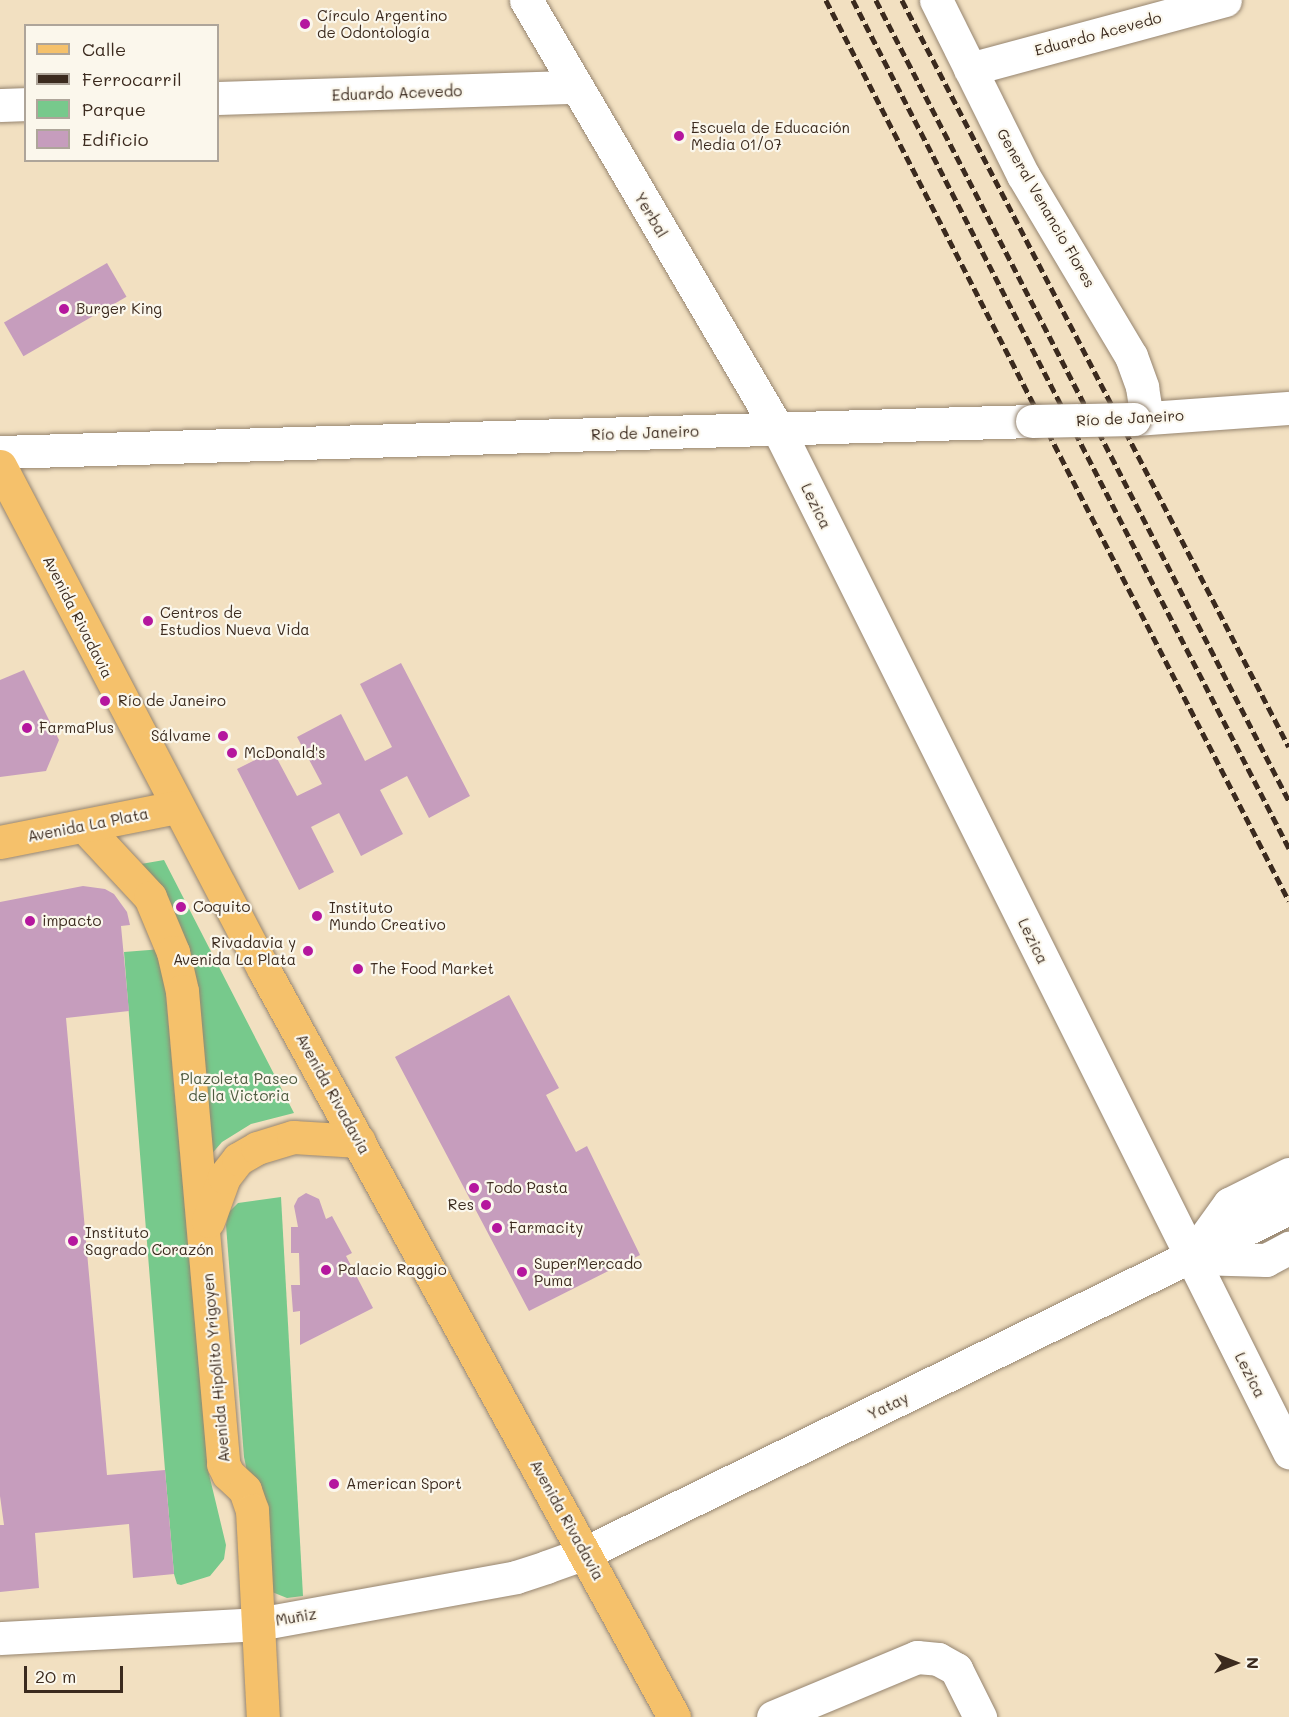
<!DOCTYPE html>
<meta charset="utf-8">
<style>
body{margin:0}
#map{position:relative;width:1289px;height:1717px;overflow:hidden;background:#f2e0c1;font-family:Mali,sans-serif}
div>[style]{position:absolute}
.green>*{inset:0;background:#77c98c}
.building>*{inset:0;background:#c69dbd;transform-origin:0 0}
.roads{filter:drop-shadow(0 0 2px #968570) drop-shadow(0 0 2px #968570)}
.minor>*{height:33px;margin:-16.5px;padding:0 16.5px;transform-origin:16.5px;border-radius:16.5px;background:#fff}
.major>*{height:33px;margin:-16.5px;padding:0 16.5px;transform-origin:16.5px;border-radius:16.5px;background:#f5c16b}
.rail>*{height:4.5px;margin-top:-2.25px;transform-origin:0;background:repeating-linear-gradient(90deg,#3b2a1e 0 9px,transparent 0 13.5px)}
.bridges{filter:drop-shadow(0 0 2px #968570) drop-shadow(0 0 2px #968570)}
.minor-bridge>*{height:33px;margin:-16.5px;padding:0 16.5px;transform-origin:16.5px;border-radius:16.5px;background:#fff}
.dots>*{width:16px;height:16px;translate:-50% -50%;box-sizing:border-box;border:3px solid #fbf7ec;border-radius:50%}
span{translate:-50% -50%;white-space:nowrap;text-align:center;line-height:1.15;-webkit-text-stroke:4.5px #fbf7ec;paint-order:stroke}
.poi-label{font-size:15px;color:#3b2a1e}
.left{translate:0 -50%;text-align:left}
.right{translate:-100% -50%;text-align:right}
.street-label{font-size:15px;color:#3b2a1e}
.park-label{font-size:15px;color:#4d5a3f}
.legend{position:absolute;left:24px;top:24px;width:195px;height:138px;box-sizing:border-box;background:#fbf7ec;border:2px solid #aea59a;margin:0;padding:8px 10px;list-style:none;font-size:18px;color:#3b2a1e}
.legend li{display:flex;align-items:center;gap:12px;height:30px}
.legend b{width:30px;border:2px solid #aea59a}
.north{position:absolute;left:1205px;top:1633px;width:60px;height:60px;-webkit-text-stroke:4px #fbf7ec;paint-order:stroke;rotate:90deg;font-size:16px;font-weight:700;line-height:24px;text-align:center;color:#3b2a1e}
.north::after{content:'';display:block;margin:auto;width:21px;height:27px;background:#3b2a1e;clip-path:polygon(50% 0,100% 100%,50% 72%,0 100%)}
.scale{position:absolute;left:24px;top:1666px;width:99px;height:27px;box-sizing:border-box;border:3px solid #3b2a1e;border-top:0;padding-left:8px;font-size:18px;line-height:21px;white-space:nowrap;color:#3b2a1e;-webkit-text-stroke:4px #fbf7ec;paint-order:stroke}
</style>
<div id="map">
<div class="green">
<i style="clip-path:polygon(164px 860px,294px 1113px,251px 1124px,222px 1142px,209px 1157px,141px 864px)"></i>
<i style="clip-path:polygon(162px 949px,208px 1470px,226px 1545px,224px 1559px,210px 1576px,181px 1585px,177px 1584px,174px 1574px,165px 1470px,124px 952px)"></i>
<i style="clip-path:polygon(281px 1197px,303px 1596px,287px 1598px,272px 1592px,244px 1457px,226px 1225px,229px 1212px,238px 1203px)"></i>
</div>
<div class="building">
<i style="left:107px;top:263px;width:39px;height:119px;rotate:60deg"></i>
<i style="clip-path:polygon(401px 663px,470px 796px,429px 818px,407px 776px,380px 790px,403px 834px,361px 856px,339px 813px,311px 827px,334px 872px,299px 890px,237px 769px,273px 751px,297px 796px,322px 784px,297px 737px,341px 714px,365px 761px,392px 747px,360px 684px)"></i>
<i style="clip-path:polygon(24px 670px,59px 740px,46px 771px,0 777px,0 680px)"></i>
<i style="clip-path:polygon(83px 886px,105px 889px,114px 894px,127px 912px,130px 925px,121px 926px,129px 1011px,66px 1018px,107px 1475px,165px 1470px,174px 1574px,133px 1578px,129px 1524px,35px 1533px,39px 1588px,0 1592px,0 1525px,4px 1525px,0 1496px,0 902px)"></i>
<i style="clip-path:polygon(509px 995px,559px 1088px,546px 1095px,576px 1152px,587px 1146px,640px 1255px,529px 1311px,395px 1057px)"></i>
<i style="clip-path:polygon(306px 1193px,319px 1199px,326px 1219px,332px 1216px,352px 1253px,346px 1256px,373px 1308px,300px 1345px,300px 1311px,293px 1312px,291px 1285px,300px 1285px,299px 1253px,291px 1253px,291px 1227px,298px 1227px,294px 1206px,298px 1198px)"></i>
</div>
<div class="roads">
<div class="minor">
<i style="left:526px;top:0;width:498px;rotate:59.6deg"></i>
<i style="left:778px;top:429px;width:1144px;rotate:63.46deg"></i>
<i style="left:936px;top:0;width:195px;rotate:63.6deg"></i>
<i style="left:1023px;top:175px;width:211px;rotate:59.2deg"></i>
<i style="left:1131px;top:356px;width:33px;rotate:70deg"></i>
<i style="left:1142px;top:387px;width:31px;rotate:81deg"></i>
<i style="left:970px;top:69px;width:264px;rotate:-15.1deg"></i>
<i style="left:218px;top:98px;width:358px;rotate:-1.8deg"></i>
<i style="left:0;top:105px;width:26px;rotate:-2deg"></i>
<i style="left:1134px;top:419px;width:155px;rotate:-4.1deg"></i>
<i style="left:0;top:452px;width:1032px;rotate:-1.72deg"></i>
<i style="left:1193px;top:1254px;width:62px;rotate:-54.2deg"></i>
<i style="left:1229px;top:1204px;width:67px;rotate:-26.6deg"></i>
<i style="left:1195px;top:1258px;width:71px;rotate:1.6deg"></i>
<i style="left:1266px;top:1260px;width:26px;rotate:-28deg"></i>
<i style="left:0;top:1638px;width:258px;rotate:-3.1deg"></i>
<i style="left:258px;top:1624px;width:262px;rotate:-10.3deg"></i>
<i style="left:516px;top:1577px;width:32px;rotate:-18deg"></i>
<i style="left:546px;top:1567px;width:41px;rotate:-19.7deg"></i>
<i style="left:585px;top:1553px;width:784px;rotate:-26.11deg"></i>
<i style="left:773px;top:1717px;width:156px;rotate:-22.6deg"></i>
<i style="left:917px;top:1657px;width:21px;rotate:5deg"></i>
<i style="left:938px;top:1659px;width:21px;rotate:29deg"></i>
<i style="left:956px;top:1669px;width:54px;rotate:63.4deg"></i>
</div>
<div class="major">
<i style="left:0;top:466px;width:569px;rotate:62.35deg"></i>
<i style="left:264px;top:970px;width:852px;rotate:61.24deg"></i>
<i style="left:84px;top:826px;width:97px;rotate:47.1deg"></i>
<i style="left:150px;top:897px;width:60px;rotate:67.3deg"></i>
<i style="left:173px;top:952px;width:40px;rotate:77deg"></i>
<i style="left:182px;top:991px;width:475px;rotate:85deg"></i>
<i style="left:223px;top:1464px;width:11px;rotate:63deg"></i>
<i style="left:228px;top:1474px;width:23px;rotate:43deg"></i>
<i style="left:245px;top:1490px;width:21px;rotate:71deg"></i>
<i style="left:252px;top:1510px;width:207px;rotate:87deg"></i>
<i style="left:0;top:842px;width:180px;rotate:-11.2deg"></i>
<i style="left:208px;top:1221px;width:47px;rotate:-70deg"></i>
<i style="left:224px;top:1177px;width:23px;rotate:-52deg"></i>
<i style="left:238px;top:1159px;width:22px;rotate:-30deg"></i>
<i style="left:257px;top:1148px;width:38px;rotate:-17deg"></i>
<i style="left:293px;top:1137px;width:66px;rotate:3.5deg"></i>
</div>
</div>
<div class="rail">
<i style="left:826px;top:0;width:1013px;rotate:62.8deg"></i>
<i style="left:853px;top:0;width:954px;rotate:62.79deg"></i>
<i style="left:876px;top:0;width:901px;rotate:62.72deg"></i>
<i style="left:902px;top:0;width:841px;rotate:62.61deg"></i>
</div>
<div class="bridges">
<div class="minor-bridge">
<i style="left:1032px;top:421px;width:102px;rotate:-1.1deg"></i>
</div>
</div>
<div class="dots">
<i style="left:305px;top:24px;background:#b5179e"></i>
<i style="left:679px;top:136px;background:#b5179e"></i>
<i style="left:64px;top:309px;background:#b5179e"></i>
<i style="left:148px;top:621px;background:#b5179e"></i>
<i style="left:105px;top:701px;background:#b5179e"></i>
<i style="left:27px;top:728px;background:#b5179e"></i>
<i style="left:223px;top:736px;background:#b5179e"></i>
<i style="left:232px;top:753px;background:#b5179e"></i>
<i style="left:181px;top:907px;background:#b5179e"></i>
<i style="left:317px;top:916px;background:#b5179e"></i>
<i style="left:30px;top:921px;background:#b5179e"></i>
<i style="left:308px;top:951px;background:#b5179e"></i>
<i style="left:358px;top:969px;background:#b5179e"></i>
<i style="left:474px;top:1188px;background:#b5179e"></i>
<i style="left:486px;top:1205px;background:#b5179e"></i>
<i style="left:497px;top:1228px;background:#b5179e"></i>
<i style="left:73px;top:1241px;background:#b5179e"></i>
<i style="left:326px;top:1270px;background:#b5179e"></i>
<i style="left:522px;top:1272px;background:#b5179e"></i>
<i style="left:334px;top:1484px;background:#b5179e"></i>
</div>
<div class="poi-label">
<span class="left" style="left:317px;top:24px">Círculo Argentino<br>de Odontología</span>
<span class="left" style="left:691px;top:136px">Escuela de Educación<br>Media 01/07</span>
<span class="left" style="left:76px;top:309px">Burger King</span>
<span class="left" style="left:160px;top:621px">Centros de<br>Estudios Nueva Vida</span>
<span class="left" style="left:118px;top:701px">Río de Janeiro</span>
<span class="left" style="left:39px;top:728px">FarmaPlus</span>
<span class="right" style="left:211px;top:736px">Sálvame</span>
<span class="left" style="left:244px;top:753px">McDonald's</span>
<span class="left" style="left:193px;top:907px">Coquito</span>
<span class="left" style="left:329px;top:916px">Instituto<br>Mundo Creativo</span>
<span class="left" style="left:42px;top:921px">impacto</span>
<span class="right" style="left:296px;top:951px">Rivadavia y<br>Avenida La Plata</span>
<span class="left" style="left:370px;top:969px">The Food Market</span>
<span class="left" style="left:486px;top:1188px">Todo Pasta</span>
<span class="right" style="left:474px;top:1205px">Res</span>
<span class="left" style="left:509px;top:1228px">Farmacity</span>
<span class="left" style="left:85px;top:1241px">Instituto<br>Sagrado Corazón</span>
<span class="left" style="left:534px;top:1272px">SuperMercado<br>Puma</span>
<span class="left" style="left:338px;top:1270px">Palacio Raggio</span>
<span class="left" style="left:346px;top:1484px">American Sport</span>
</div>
<div class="street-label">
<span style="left:1098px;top:34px;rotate:-15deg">Eduardo Acevedo</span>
<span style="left:397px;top:93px;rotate:-2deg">Eduardo Acevedo</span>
<span style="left:1046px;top:208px;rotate:60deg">General Venancio Flores</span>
<span style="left:651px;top:215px;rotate:59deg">Yerbal</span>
<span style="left:1130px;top:418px;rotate:-3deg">Río de Janeiro</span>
<span style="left:645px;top:433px;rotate:-2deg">Río de Janeiro</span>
<span style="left:816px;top:506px;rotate:64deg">Lezica</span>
<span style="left:78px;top:617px;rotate:63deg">Avenida Rivadavia</span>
<span style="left:88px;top:825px;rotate:-11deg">Avenida La Plata</span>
<span style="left:1033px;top:941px;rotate:64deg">Lezica</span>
<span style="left:333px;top:1094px;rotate:61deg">Avenida Rivadavia</span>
<span style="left:216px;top:1368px;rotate:-95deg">Avenida Hipólito Yrigoyen</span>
<span style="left:1250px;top:1375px;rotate:63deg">Lezica</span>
<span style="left:888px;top:1406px;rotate:-26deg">Yatay</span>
<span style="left:567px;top:1520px;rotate:61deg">Avenida Rivadavia</span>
<span style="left:296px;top:1617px;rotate:-10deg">Muñiz</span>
</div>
<div class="park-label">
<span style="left:239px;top:1087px">Plazoleta Paseo<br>de la Victoria</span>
</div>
<ul class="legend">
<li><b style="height:8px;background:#f5c16b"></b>Calle</li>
<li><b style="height:8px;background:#3b2a1e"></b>Ferrocarril</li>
<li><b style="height:16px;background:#77c98c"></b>Parque</li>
<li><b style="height:16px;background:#c69dbd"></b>Edificio</li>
</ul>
<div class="north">N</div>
<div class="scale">20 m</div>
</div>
